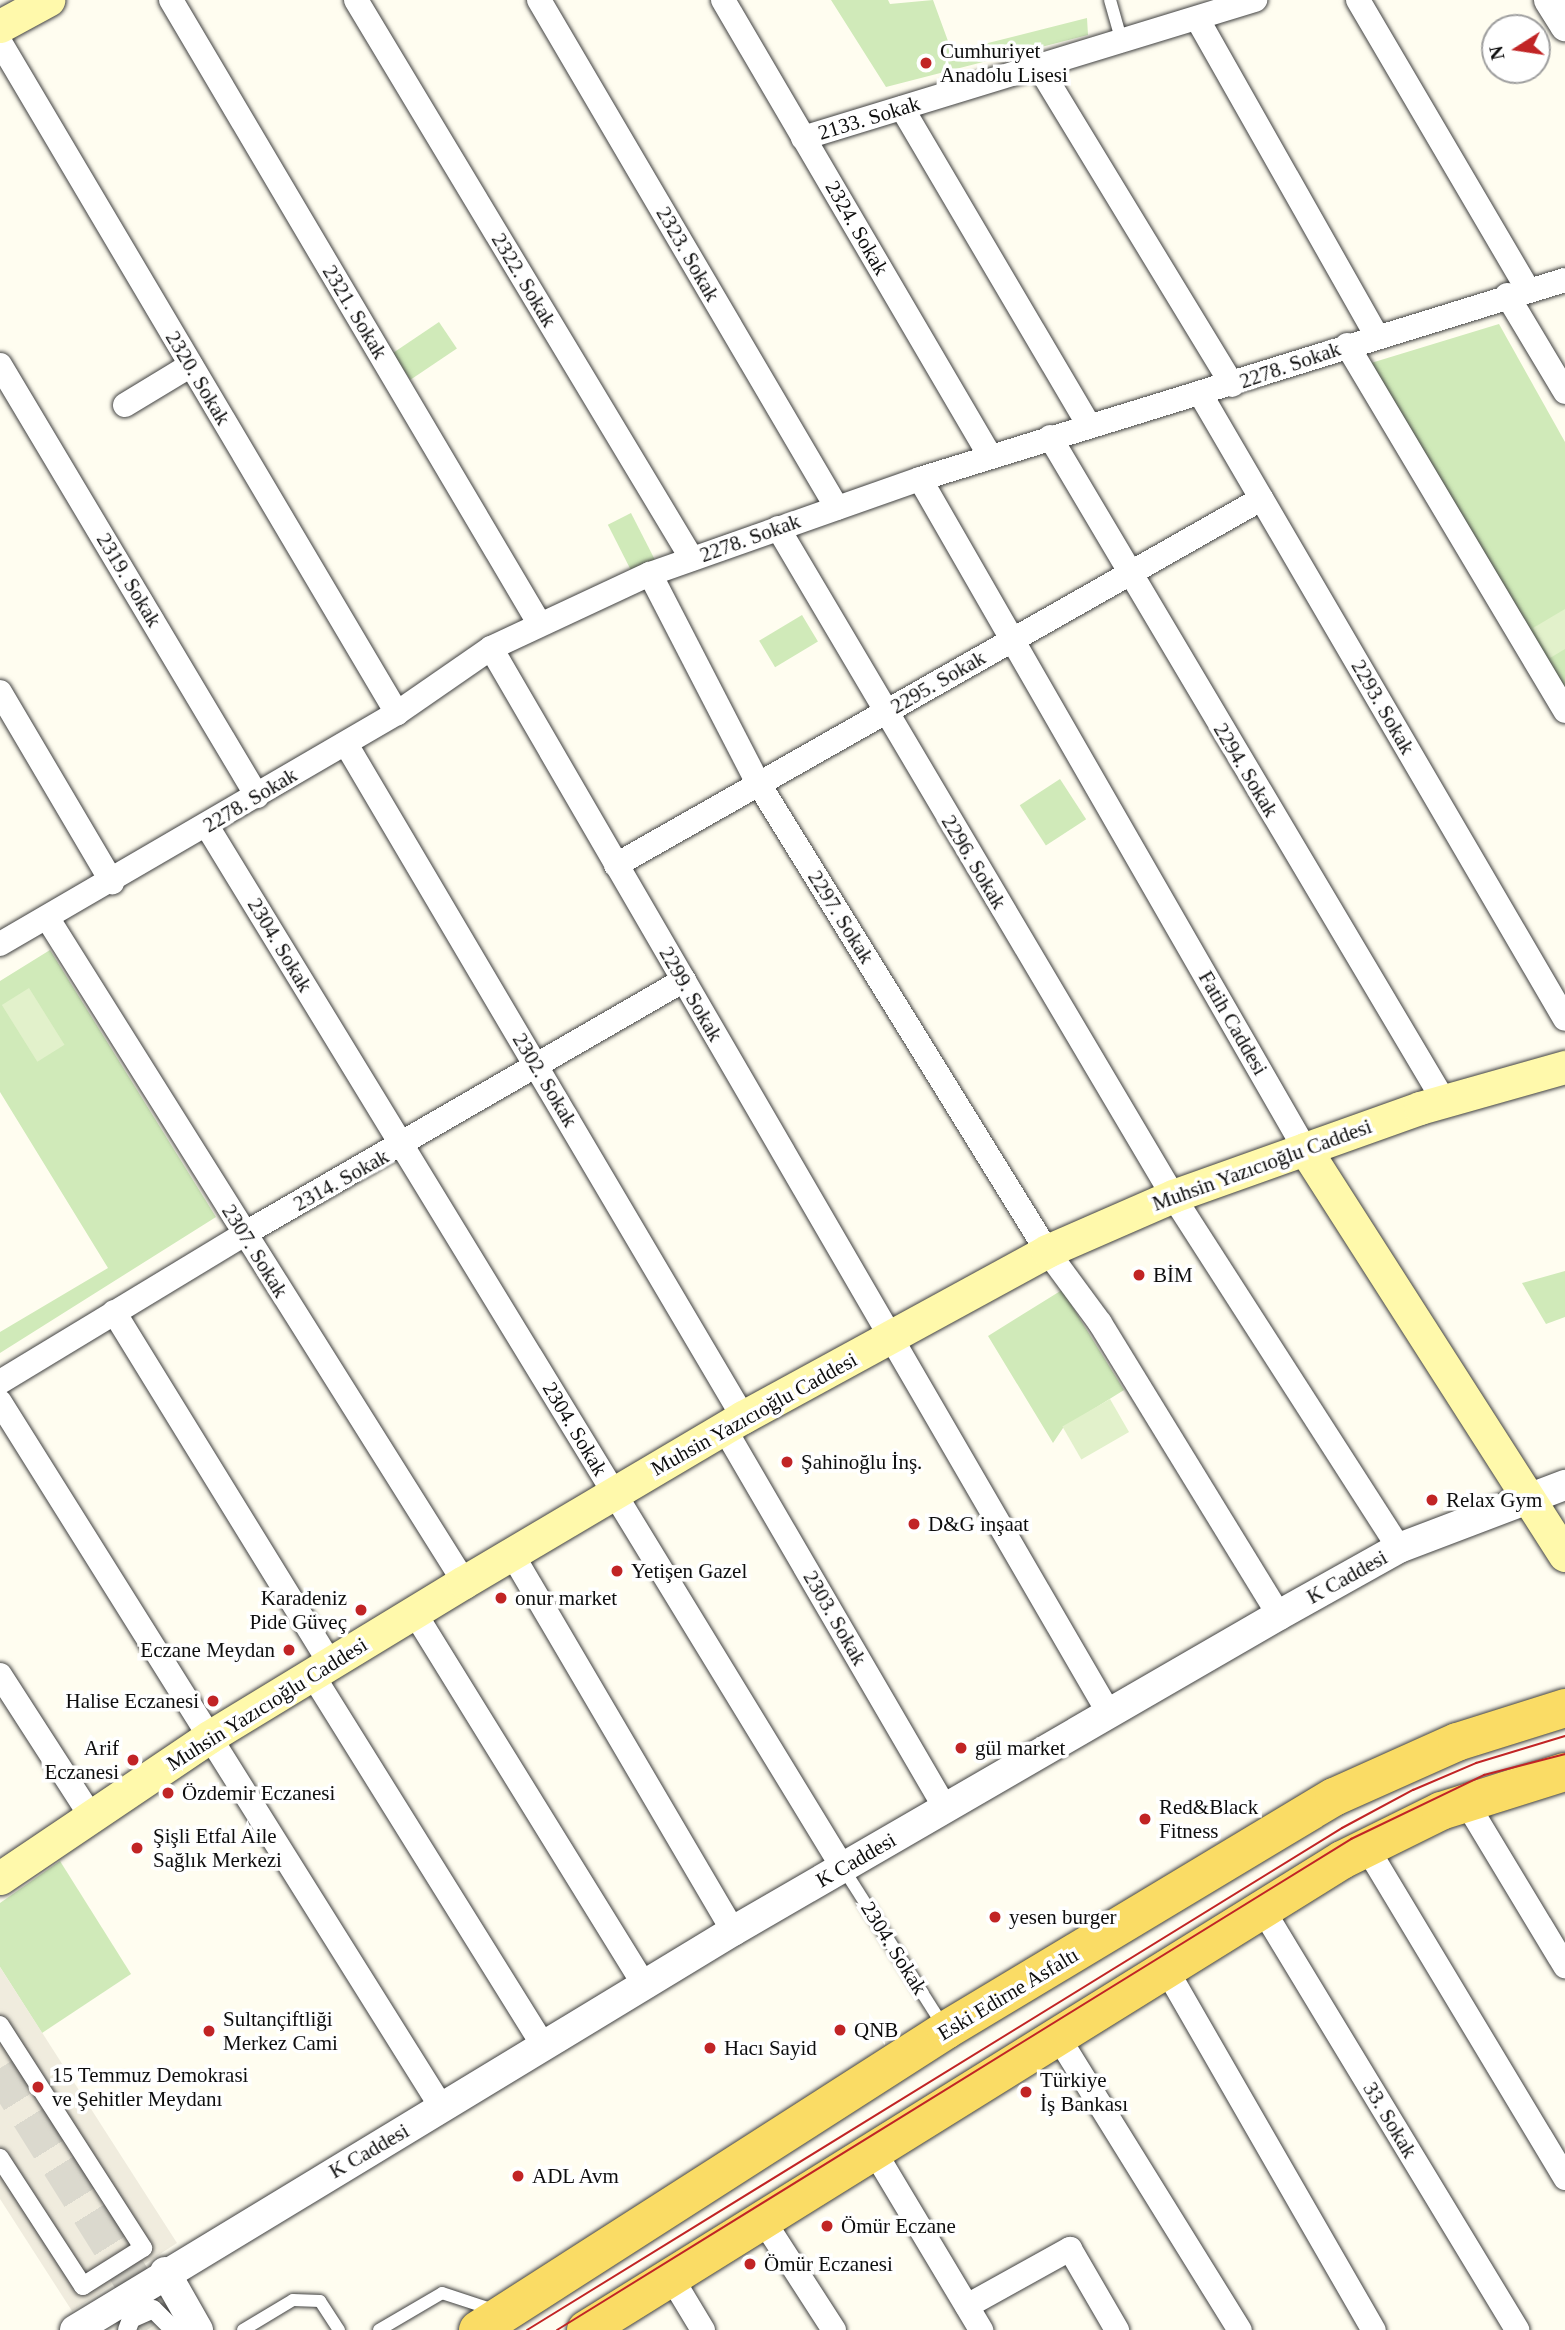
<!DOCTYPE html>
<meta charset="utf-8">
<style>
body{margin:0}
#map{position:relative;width:1565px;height:2330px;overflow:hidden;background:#fffdf0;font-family:Georgia,serif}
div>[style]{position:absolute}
.green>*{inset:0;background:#d0eab9;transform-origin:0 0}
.pitch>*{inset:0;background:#e2f1cb;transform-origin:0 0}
.plaza>*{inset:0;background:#f0ecde}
.primary-tunnel>*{height:38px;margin-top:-19px;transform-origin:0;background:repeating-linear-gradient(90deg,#dbd9ce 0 38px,transparent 0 57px)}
.roads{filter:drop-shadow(0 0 2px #414141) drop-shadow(0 0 2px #414141)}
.service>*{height:12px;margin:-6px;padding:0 6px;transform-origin:6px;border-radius:6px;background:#fff}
.pedestrian>*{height:18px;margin:-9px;padding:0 9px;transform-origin:9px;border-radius:9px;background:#fff}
.minor>*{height:24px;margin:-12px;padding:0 12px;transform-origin:12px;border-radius:12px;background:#fff}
.tertiary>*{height:30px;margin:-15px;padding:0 15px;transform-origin:15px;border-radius:15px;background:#fff}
.secondary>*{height:33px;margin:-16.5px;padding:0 16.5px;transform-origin:16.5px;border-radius:16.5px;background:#fff9ab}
.primary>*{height:38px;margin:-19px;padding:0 19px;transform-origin:19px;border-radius:19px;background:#fadc65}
.tram>*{height:2px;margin:-1px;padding:0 1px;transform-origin:1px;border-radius:1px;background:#c12425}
.dots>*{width:19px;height:19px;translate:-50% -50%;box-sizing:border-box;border:4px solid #fff;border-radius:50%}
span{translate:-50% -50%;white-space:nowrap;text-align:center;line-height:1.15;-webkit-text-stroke:7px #fff;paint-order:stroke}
.poi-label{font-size:21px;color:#0e0e0e}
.left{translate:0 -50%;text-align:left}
.right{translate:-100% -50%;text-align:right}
.street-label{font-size:21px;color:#0e0e0e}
.north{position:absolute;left:1481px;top:14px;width:70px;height:70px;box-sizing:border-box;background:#fff;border:2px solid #9f9f9f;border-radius:50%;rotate:258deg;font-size:19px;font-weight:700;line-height:28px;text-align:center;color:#0e0e0e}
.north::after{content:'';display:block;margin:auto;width:24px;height:32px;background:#c12425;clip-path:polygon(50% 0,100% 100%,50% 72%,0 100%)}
</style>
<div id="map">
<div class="green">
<i style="clip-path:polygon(831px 0,888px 0,890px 4px,933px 0,952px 52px,1087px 18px,1088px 35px,886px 87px)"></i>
<i style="left:439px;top:322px;width:32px;height:56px;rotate:56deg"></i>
<i style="clip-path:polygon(1499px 324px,1565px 442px,1565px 691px,1371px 363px)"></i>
<i style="left:631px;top:513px;width:54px;height:26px;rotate:63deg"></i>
<i style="left:802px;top:615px;width:31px;height:50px;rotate:59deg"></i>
<i style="left:1060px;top:779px;width:48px;height:48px;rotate:57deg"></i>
<i style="clip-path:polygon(50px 950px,216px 1217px,0 1353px,0 1332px,108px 1268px,0 1092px,0 981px)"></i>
<i style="clip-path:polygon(1565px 1271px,1565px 1317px,1546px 1324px,1522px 1283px)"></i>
<i style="clip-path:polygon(1062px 1290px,1124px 1390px,1063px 1428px,1053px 1443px,988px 1336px)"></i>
<i style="clip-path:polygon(60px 1861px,131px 1974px,42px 2033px,0 1967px,0 1903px)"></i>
</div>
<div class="pitch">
<i style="clip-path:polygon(1565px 609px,1565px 649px,1550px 658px,1533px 628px)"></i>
<i style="left:29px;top:988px;width:67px;height:32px;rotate:58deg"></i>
<i style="left:1110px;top:1399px;width:38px;height:55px;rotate:60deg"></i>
</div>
<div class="plaza">
<i style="clip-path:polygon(0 1967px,177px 2243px,72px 2311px,0 2199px)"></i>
<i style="clip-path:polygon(151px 2300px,170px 2310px,182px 2330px,117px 2330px,120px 2320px)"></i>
</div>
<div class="primary-tunnel">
<i style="left:0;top:2068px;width:300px;rotate:58deg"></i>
</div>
<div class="roads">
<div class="service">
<i style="left:1110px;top:0;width:44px;rotate:74.1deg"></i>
<i style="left:843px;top:1868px;width:188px;rotate:57.6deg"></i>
<i style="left:243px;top:2330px;width:58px;rotate:-31deg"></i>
<i style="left:293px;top:2300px;width:27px;rotate:2deg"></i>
<i style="left:320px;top:2301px;width:35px;rotate:57deg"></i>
<i style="left:379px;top:2330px;width:73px;rotate:-30.4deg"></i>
<i style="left:442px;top:2293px;width:55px;rotate:18.1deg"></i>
</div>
<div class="pedestrian">
<i style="left:0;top:2025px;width:265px;rotate:57.3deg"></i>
<i style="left:143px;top:2248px;width:71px;rotate:147.7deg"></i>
<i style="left:83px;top:2286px;width:153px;rotate:-123deg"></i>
<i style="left:127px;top:2330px;width:12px;rotate:-70deg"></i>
<i style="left:131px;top:2319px;width:24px;rotate:-24deg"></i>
<i style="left:153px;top:2309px;width:30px;rotate:45deg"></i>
</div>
<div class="minor">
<i style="left:171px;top:0;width:724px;rotate:59.43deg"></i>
<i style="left:356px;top:0;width:652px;rotate:58.99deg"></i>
<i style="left:539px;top:0;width:589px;rotate:59.6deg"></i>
<i style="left:723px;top:0;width:528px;rotate:59.65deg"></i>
<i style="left:1358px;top:0;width:334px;rotate:59.6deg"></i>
<i style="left:1198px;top:20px;width:362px;rotate:60.5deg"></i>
<i style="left:0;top:42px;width:780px;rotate:59.39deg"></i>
<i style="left:1039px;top:67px;width:372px;rotate:58.7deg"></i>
<i style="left:902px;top:108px;width:368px;rotate:59.5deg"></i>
<i style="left:803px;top:138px;width:473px;rotate:-17deg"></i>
<i style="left:1507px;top:295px;width:113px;rotate:59.1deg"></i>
<i style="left:1347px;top:345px;width:426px;rotate:59.2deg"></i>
<i style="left:0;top:365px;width:502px;rotate:59.19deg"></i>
<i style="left:1201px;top:395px;width:722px;rotate:59.74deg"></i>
<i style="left:125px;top:405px;width:77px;rotate:-31.2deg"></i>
<i style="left:1050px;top:437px;width:772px;rotate:59.32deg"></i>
<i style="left:920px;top:479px;width:773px;rotate:60.12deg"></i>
<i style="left:778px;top:528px;width:776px;rotate:59.4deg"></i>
<i style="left:1173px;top:1196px;width:418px;rotate:57.3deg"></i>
<i style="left:650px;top:574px;width:233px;rotate:62.7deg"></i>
<i style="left:757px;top:781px;width:552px;rotate:58.32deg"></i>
<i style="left:1047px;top:1251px;width:89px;rotate:53.6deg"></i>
<i style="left:1100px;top:1323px;width:342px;rotate:58.5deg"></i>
<i style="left:491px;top:648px;width:1234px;rotate:59.88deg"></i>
<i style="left:0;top:692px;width:221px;rotate:59.5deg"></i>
<i style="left:346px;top:744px;width:781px;rotate:59.46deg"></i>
<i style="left:207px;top:826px;width:1221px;rotate:58.6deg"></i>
<i style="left:616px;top:865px;width:742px;rotate:-29.57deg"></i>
<i style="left:48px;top:919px;width:783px;rotate:57.89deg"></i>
<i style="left:0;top:944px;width:459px;rotate:-30.2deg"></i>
<i style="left:397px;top:713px;width:114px;rotate:-34.7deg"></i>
<i style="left:491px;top:648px;width:175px;rotate:-25deg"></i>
<i style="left:650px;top:574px;width:286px;rotate:-19.4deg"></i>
<i style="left:920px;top:479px;width:675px;rotate:-17.15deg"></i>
<i style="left:114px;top:1312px;width:412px;rotate:58.4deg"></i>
<i style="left:0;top:1382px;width:285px;rotate:-31.2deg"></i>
<i style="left:244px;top:1234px;width:508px;rotate:-30deg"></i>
<i style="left:0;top:1402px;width:833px;rotate:57.95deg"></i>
<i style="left:724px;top:1428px;width:440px;rotate:59.8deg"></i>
<i style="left:512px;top:1554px;width:437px;rotate:59.6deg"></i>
<i style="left:414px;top:1612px;width:440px;rotate:58.3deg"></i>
<i style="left:312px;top:1674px;width:439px;rotate:58.1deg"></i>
<i style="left:0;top:1675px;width:170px;rotate:57.2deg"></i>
<i style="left:1466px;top:1802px;width:192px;rotate:58.9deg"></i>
<i style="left:1367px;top:1848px;width:385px;rotate:59deg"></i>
<i style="left:1263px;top:1910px;width:491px;rotate:58.8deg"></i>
<i style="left:1166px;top:1969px;width:417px;rotate:60.1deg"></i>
<i style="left:1058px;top:2037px;width:345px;rotate:58.2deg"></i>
<i style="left:874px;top:2151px;width:209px;rotate:59.1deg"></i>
<i style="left:763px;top:2220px;width:131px;rotate:57.2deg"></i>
<i style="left:671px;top:2277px;width:62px;rotate:58.9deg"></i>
<i style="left:967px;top:2306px;width:118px;rotate:-29deg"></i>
<i style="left:1070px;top:2249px;width:94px;rotate:59.9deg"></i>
</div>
<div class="tertiary">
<i style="left:1549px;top:0;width:31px;rotate:58deg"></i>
<i style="left:165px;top:2272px;width:67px;rotate:60.4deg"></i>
<i style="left:75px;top:2330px;width:770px;rotate:-31.23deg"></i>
<i style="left:733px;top:1931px;width:631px;rotate:-30.06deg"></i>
<i style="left:1279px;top:1615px;width:137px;rotate:-29.2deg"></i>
<i style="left:1399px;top:1548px;width:178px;rotate:-20.8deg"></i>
</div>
<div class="secondary">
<i style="left:0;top:26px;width:55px;rotate:-28.4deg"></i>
<i style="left:1305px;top:1149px;width:482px;rotate:57.4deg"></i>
<i style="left:0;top:1878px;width:252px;rotate:-34deg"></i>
<i style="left:209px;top:1737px;width:298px;rotate:-31.3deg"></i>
<i style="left:464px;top:1582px;width:324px;rotate:-30.6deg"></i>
<i style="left:743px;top:1417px;width:346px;rotate:-28.6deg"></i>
<i style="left:1047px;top:1251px;width:137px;rotate:-23.6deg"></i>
<i style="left:1173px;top:1196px;width:140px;rotate:-19.6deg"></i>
<i style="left:1305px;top:1149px;width:122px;rotate:-19.6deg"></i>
<i style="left:1420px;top:1108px;width:151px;rotate:-15.8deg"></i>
</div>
<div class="primary">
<i style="left:478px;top:2330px;width:556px;rotate:-32.66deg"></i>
<i style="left:946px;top:2030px;width:453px;rotate:-31deg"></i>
<i style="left:1334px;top:1797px;width:135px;rotate:-24.1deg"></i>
<i style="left:1457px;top:1742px;width:113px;rotate:-17.5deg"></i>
<i style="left:586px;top:2330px;width:890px;rotate:-31.87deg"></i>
<i style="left:1342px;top:1860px;width:110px;rotate:-26.3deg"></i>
<i style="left:1441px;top:1811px;width:130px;rotate:-17.5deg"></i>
</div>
</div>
<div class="tram">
<i style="left:527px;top:2330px;width:957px;rotate:-31.63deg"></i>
<i style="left:1342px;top:1828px;width:81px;rotate:-28.2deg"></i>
<i style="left:1413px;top:1790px;width:69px;rotate:-23.2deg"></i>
<i style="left:1476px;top:1763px;width:93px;rotate:-16.9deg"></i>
<i style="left:557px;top:2330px;width:934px;rotate:-31.73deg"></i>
<i style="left:1351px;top:1839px;width:148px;rotate:-25.7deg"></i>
<i style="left:1484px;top:1775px;width:84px;rotate:-14.5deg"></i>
</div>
<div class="dots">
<i style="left:926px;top:63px;background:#c12425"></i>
<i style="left:1139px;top:1275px;background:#c12425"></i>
<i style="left:787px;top:1462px;background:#c12425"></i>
<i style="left:1432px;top:1500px;background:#c12425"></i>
<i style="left:914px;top:1524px;background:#c12425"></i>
<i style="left:617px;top:1571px;background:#c12425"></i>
<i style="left:501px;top:1598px;background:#c12425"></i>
<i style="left:361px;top:1610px;background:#c12425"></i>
<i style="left:289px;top:1650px;background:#c12425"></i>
<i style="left:213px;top:1701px;background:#c12425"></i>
<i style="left:961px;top:1748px;background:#c12425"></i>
<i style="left:133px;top:1760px;background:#c12425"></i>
<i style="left:168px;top:1793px;background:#c12425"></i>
<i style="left:1145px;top:1819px;background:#c12425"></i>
<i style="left:137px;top:1848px;background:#c12425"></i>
<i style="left:995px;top:1917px;background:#c12425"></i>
<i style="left:840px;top:2030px;background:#c12425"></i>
<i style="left:209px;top:2031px;background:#c12425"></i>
<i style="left:710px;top:2048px;background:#c12425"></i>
<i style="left:38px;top:2087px;background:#c12425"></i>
<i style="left:1026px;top:2092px;background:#c12425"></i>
<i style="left:518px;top:2176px;background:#c12425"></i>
<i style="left:827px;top:2226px;background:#c12425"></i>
<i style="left:750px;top:2264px;background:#c12425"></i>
</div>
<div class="poi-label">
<span class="left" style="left:940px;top:63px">Cumhuriyet<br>Anadolu Lisesi</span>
<span class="left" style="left:1153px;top:1275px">BİM</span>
<span class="left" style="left:801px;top:1462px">Şahinoğlu İnş.</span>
<span class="left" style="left:1446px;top:1500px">Relax Gym</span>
<span class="left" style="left:928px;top:1524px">D&amp;G inşaat</span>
<span class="left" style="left:631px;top:1571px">Yetişen Gazel</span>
<span class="right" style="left:347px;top:1610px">Karadeniz<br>Pide Güveç</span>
<span class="left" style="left:515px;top:1598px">onur market</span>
<span class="right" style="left:275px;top:1650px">Eczane Meydan</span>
<span class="right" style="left:199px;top:1701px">Halise Eczanesi</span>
<span class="right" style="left:119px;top:1760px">Arif<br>Eczanesi</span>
<span class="left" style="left:975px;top:1748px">gül market</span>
<span class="left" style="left:182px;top:1793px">Özdemir Eczanesi</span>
<span class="left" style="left:1159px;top:1819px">Red&amp;Black<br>Fitness</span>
<span class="left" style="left:153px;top:1848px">Şişli Etfal Aile<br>Sağlık Merkezi</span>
<span class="left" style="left:1009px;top:1917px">yesen burger</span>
<span class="left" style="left:223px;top:2031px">Sultançiftliği<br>Merkez Cami</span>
<span class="left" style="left:854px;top:2030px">QNB</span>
<span class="left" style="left:724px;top:2048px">Hacı Sayid</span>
<span class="left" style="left:52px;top:2087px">15 Temmuz Demokrasi<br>ve Şehitler Meydanı</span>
<span class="left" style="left:1040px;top:2092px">Türkiye<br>İş Bankası</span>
<span class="left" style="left:532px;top:2176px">ADL Avm</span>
<span class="left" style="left:841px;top:2226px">Ömür Eczane</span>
<span class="left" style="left:764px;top:2264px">Ömür Eczanesi</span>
</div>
<div class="street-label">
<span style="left:869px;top:118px;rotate:-17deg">2133. Sokak</span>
<span style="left:857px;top:228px;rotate:60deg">2324. Sokak</span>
<span style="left:688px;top:254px;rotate:60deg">2323. Sokak</span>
<span style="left:524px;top:280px;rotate:59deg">2322. Sokak</span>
<span style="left:355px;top:312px;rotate:59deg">2321. Sokak</span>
<span style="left:1290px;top:365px;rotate:-19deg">2278. Sokak</span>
<span style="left:198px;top:378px;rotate:59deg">2320. Sokak</span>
<span style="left:750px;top:538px;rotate:-20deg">2278. Sokak</span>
<span style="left:129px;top:580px;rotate:59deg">2319. Sokak</span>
<span style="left:938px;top:682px;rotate:-30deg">2295. Sokak</span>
<span style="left:1383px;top:707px;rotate:60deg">2293. Sokak</span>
<span style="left:1246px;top:770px;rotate:59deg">2294. Sokak</span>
<span style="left:250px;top:800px;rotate:-31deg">2278. Sokak</span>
<span style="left:974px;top:862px;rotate:59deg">2296. Sokak</span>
<span style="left:841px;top:917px;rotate:58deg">2297. Sokak</span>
<span style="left:280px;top:945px;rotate:59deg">2304. Sokak</span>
<span style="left:691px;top:994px;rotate:60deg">2299. Sokak</span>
<span style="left:1233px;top:1023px;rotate:60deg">Fatih Caddesi</span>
<span style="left:545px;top:1080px;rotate:59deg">2302. Sokak</span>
<span style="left:1262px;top:1165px;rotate:-20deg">Muhsin Yazıcıoğlu Caddesi</span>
<span style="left:341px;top:1180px;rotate:-29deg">2314. Sokak</span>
<span style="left:255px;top:1251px;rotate:58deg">2307. Sokak</span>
<span style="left:754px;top:1414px;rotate:-29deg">Muhsin Yazıcıoğlu Caddesi</span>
<span style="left:575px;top:1429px;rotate:59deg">2304. Sokak</span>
<span style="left:1347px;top:1577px;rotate:-29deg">K Caddesi</span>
<span style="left:835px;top:1618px;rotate:60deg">2303. Sokak</span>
<span style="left:267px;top:1704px;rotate:-32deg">Muhsin Yazıcıoğlu Caddesi</span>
<span style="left:856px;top:1860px;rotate:-30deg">K Caddesi</span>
<span style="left:894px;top:1948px;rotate:58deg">2304. Sokak</span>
<span style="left:1008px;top:1994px;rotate:-31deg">Eski Edirne Asfaltı</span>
<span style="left:1390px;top:2120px;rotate:59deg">33. Sokak</span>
<span style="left:369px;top:2151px;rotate:-30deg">K Caddesi</span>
</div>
<div class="north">N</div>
</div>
